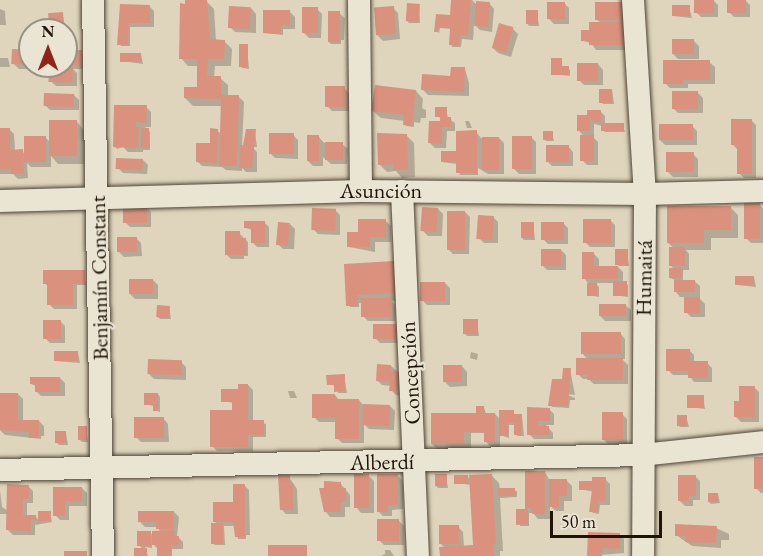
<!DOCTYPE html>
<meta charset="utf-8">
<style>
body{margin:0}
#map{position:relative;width:763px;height:556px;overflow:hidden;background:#dfd5bc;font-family:"EB Garamond",serif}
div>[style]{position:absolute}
.shadow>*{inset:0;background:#0003}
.building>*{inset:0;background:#da927e;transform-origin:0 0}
.roads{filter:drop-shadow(0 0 2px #4f4435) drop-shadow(0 0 2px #4f4435)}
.minor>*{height:22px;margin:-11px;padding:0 11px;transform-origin:11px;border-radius:11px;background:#eae4d3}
span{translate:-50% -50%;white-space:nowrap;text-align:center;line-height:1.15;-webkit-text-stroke:4.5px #eae4d3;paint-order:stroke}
.street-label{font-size:22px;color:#1f1408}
.north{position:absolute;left:18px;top:18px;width:60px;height:60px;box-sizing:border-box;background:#eae4d3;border:2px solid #999182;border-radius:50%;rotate:0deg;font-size:16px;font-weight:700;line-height:24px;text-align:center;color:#1f1408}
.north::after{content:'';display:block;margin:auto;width:21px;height:27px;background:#8f2418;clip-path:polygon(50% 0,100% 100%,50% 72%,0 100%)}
.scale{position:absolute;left:550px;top:511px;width:112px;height:27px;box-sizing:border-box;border:3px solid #1f1408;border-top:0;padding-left:8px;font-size:18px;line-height:21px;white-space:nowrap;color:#1f1408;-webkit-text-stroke:4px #eae4d3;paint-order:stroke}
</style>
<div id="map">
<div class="shadow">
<i style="clip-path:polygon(453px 0,472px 0,477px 5px,489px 3px,494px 9px,492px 32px,480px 30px,474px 24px,473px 40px,462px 39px,461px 47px,452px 47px,451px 29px,440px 28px,439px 33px,436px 31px,437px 15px,452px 17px)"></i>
<i style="clip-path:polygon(713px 0,718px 5px,718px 17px,701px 17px,696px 12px)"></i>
<i style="clip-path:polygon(729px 0,745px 0,750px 5px,750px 17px,734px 17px,729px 12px)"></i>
<i style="clip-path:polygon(206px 1px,214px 9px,216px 41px,224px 41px,232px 49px,231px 66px,215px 66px,214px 77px,220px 78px,228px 85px,228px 97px,239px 97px,244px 102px,242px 148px,255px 131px,257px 147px,252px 147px,257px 152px,257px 172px,246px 172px,242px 168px,242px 171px,226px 170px,222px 167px,202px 166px,197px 161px,214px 145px,217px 130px,221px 134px,222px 106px,193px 106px,185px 98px,198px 88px,199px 66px,188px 66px,181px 58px)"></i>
<i style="clip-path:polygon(564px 3px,569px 8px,569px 24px,554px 24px,549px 19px)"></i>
<i style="clip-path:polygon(624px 4px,629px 25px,623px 25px,627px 28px,627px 50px,596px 50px,591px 43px,583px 41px,601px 23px,597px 20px)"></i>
<i style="clip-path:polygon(419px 5px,420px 23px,409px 23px,407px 21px)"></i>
<i style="clip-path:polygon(149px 6px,154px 11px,154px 27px,130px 27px,130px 46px,121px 46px,119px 24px)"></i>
<i style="clip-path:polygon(689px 7px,692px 18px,673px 16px)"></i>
<i style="clip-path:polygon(251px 8px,256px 14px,256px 33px,235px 32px,230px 27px)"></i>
<i style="clip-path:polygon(393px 8px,398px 13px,400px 39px,383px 41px,378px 36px)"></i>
<i style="clip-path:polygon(0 9px,5px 11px,6px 25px,0 25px)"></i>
<i style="clip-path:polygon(317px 9px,322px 14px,321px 38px,309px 38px,304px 33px)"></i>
<i style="clip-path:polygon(537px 11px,539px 26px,529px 26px,527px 23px)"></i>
<i style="clip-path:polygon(290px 12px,295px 17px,295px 29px,283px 29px,283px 35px,264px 33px)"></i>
<i style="clip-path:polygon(339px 13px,345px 18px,344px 40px,341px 40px,341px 44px,331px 44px,329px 42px)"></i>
<i style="clip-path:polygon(62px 14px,65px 25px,53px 26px,51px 24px)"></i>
<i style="clip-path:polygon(30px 25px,38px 25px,43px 30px,30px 30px,30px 48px)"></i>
<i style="clip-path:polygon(500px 25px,513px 29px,518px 34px,511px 57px,498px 53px,493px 48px)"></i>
<i style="clip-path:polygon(694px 41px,699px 46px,699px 59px,678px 59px,673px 54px)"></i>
<i style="clip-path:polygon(247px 46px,249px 69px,242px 68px,240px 66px)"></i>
<i style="clip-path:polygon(30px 51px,30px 66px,66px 66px,66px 51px,81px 52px,86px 57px,86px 69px,73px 69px,77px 73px,77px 86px,56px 86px,51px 81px,51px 69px,19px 69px,14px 64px)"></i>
<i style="clip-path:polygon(141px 54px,143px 64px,121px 61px)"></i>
<i style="clip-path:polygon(0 58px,8px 58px,10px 67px,0 67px)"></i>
<i style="clip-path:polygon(561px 60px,563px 68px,570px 70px,570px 76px,552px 74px)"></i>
<i style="clip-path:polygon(709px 62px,715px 67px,715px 84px,688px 84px,688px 88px,670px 88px,665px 83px)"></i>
<i style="clip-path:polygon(598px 64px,603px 70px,603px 85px,584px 85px,579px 80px)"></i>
<i style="clip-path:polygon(465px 69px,469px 83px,469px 96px,428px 95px,423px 90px)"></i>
<i style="clip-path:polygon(344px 88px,349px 93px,349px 111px,332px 111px,327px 106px)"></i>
<i style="clip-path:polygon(612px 90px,614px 104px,603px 104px,601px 102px)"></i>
<i style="clip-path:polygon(416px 91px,423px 99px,422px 108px,426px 110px,426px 118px,421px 118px,420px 123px,414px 122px,414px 127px,406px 126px,405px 121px,381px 118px,373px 111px)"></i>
<i style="clip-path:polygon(698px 93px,703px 98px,703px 113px,678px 113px,673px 108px)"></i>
<i style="clip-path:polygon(74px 95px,79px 100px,79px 110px,50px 110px,45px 105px)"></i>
<i style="clip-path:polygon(146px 107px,151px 112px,151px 127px,145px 127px,150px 132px,150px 150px,143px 150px,143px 152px,128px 152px,123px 147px,117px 149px,115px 147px)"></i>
<i style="clip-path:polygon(446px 108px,448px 118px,455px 123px,455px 131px,447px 131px,446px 148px,435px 148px,430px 143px,441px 123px,441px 118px,436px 116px)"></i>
<i style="clip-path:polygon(600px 111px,605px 116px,605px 125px,623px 125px,625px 132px,605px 132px,602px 126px,594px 124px,594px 138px,598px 142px,598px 165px,587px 165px,582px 160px,585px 137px,579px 131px,588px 117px)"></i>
<i style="clip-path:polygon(751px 120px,756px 125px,756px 178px,744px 178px,739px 173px,737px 149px,732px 144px)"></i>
<i style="clip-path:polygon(465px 121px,469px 121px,472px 128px,467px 128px)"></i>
<i style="clip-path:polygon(77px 122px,84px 130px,84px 164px,58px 164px,51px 156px,51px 167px,31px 167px,27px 163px,28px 178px,18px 179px,13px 174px,0 174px,0 130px,9px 129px,14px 134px,15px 151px,22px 151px,26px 155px,45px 137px,50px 142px)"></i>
<i style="clip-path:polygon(692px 126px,697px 131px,697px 145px,665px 145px,660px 140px)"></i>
<i style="clip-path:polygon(476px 132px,481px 138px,499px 138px,504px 143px,504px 174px,488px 174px,478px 168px,478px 175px,460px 175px,457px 164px,442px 162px,457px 153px)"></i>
<i style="clip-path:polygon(552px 133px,554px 141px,546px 141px,544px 139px)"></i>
<i style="clip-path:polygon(293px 135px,298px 140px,298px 159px,275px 158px,270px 153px)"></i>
<i style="clip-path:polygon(406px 135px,414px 143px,415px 177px,402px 178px,396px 171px,387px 172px,379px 164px)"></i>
<i style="clip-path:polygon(319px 137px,324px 143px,342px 144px,348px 149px,347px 164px,331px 164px,323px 157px,323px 166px,313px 166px,308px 161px)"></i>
<i style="clip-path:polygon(531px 137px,536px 142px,536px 174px,519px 174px,514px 169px)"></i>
<i style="clip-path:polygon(568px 146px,573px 152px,573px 166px,552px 166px,547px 161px)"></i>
<i style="clip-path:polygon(693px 154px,698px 159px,698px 177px,673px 177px,668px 172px)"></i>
<i style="clip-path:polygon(143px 160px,148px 165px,147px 174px,123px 173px,118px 168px)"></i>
<i style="clip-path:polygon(759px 204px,763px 208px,763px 243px,751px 243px,746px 238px)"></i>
<i style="clip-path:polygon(146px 207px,151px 212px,151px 227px,130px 227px,125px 222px)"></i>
<i style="clip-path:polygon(730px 207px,738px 215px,738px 238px,711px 238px,711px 250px,686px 250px,689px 254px,689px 270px,683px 270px,683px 281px,694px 281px,700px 286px,700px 299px,705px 304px,705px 317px,691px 317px,686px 312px,686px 297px,680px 297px,675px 291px,675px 280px,670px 278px,674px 269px,670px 265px,675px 249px,668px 243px)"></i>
<i style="clip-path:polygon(438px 209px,443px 214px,442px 236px,428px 236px,423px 231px)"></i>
<i style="clip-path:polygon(335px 210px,340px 215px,340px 235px,318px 234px,313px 229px)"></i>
<i style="clip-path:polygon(465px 212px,470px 217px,469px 254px,453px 254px,448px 249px)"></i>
<i style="clip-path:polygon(493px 217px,498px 222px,498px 243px,484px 243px,479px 238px)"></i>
<i style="clip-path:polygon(610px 220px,615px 225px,615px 247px,590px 247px,585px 242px)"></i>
<i style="clip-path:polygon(386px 221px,391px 226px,391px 242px,375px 242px,375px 252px,349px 247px,359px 234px)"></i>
<i style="clip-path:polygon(264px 222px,269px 227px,269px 247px,257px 247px,252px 242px,252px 230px,246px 228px)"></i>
<i style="clip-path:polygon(533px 223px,535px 240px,524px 240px,522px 238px)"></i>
<i style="clip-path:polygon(563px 223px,568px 228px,568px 244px,548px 244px,543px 239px)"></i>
<i style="clip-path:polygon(290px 224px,295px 229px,294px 249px,283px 249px,278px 244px)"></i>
<i style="clip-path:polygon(239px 233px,248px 242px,248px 256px,244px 256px,244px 259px,231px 259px,226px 254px)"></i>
<i style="clip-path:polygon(136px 238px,141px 243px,142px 256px,124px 257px,119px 252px)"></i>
<i style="clip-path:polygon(561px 250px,566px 255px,566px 270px,547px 270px,542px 265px)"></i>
<i style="clip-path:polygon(627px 251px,629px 266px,619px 266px,617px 264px)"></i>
<i style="clip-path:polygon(594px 254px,599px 259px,599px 267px,618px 267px,623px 272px,623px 283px,628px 285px,628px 297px,615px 295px,615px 283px,595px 283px,599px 287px,599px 297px,588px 295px,588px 283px,584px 278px)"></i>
<i style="clip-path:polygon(393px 263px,403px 300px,392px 301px,395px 305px,395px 321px,368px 321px,363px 316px,363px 303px,359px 303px,359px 307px,350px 307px,348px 296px)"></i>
<i style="clip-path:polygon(84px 271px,86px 285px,77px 285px,77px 309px,54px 309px,49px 304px,49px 288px,45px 283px)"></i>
<i style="clip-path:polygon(754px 277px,756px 287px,737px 285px)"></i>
<i style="clip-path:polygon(153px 280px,158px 285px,158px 299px,135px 299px,130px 294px)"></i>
<i style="clip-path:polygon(445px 283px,450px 288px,450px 305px,427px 305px,422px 300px)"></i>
<i style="clip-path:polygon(625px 305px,631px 310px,631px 321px,605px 321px,600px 316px)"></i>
<i style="clip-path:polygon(169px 307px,171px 319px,160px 319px,158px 317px)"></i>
<i style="clip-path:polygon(60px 321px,65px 326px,65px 343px,50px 343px,45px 338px)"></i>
<i style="clip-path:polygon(477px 321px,479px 336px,467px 336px,465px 334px)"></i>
<i style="clip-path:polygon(398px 326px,403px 343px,380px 343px,375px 338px)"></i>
<i style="clip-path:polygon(620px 333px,625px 339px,625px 359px,622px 359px,628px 365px,628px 384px,594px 384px,588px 379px,583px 379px,578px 374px,588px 360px,583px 354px)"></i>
<i style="clip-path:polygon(689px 350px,694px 355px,694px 363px,707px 363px,712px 368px,712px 382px,694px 382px,689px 375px,673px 375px,668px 370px)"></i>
<i style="clip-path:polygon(471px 352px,478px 354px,477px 360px,470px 358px)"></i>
<i style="clip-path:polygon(78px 353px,80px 363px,55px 361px)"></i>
<i style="clip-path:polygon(181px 362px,186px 367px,186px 380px,154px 379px,149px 374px)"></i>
<i style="clip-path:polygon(391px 366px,399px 373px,403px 396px,396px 395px,391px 390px,391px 386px,382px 385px,377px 380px)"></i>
<i style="clip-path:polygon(462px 366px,467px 372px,467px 386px,450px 387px,445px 382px)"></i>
<i style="clip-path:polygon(570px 369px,575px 395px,565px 394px,575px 398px,575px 400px,570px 400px,569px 408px,552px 407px,550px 405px)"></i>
<i style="clip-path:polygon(344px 375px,347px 393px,338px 393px,336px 386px,328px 384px)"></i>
<i style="clip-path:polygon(60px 378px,65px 383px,65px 396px,41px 396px,36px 391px,36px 386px,31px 384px)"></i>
<i style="clip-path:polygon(248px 385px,253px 390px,253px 421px,266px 424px,266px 437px,253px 437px,253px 451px,217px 451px,212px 446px,236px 411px,234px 403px,223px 401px)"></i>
<i style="clip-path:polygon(754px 387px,759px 392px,759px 422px,741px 422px,736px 417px,740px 403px)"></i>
<i style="clip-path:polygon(288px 391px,294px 391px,297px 398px,290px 398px)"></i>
<i style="clip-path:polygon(18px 394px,23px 399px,23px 421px,39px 421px,44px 426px,44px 436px,41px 436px,41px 439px,5px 435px,0 430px)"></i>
<i style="clip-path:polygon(158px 394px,160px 397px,160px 412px,154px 410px,154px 406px,145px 404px)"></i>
<i style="clip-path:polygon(335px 395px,339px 400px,359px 400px,364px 406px,390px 406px,395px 411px,394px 430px,369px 429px,364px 424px,364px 443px,342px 443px,337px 438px,337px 422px,319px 422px,314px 417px)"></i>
<i style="clip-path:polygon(703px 396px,705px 409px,688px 407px)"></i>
<i style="clip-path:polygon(484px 407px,486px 414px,495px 414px,501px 420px,513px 411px,515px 416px,522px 416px,524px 436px,517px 436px,515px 425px,509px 425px,509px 438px,500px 435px,500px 447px,491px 447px,486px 442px,486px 433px,471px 433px,471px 452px,440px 452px,432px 444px,478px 415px)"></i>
<i style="clip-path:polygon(529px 409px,549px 409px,554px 414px,554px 425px,546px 425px,553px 433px,553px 439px,534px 439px,529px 434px)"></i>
<i style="clip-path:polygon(622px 414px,627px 419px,627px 444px,608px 444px,603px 439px)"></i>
<i style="clip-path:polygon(686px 416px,689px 427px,680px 427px,678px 425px)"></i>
<i style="clip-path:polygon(163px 418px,168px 424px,169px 442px,141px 442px,136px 437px)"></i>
<i style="clip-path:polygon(86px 428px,88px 442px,82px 442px,80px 440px)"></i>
<i style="clip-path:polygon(66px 433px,68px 445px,59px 445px,57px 443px)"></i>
<i style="clip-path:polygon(763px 459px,763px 493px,761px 493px,756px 488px)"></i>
<i style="clip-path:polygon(545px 472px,550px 481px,567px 481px,572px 486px,572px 501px,564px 501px,564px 511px,556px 511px,550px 506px,550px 519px,538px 519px,533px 513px,529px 513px,529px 526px,520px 526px,518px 510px,529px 510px,526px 508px)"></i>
<i style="clip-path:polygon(491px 475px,499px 483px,500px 490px,517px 491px,517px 497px,500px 498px,503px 551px,500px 551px,500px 556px,441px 556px,445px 548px,440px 543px,458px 527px,463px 532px,464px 547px,474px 546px,471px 485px,456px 483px,467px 476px,471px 480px)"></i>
<i style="clip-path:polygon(369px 476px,374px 481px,374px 513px,361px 513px,356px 507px)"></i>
<i style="clip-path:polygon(398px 476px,403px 481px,403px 509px,392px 510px,392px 516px,383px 516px,378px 511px)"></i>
<i style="clip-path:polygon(446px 476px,448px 488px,438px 488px,436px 486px)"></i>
<i style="clip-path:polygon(695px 476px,700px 481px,700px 500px,693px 500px,693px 506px,685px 506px,680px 501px)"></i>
<i style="clip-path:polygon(289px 477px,297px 489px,298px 514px,286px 514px,281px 509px)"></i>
<i style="clip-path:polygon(605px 479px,610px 484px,610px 505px,600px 505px,599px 514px,593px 513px,591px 511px,594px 492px,580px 489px)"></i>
<i style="clip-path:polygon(340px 483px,350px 495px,350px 507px,345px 507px,345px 517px,330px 517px,325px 511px)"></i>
<i style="clip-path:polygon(244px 485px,249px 490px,250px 535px,246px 535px,246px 539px,238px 539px,235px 526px,224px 526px,225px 545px,215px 545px,213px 543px,218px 525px,214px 521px,234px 504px)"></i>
<i style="clip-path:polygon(28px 486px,33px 491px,33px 503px,27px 503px,27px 517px,36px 517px,40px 521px,50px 513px,52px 522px,35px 525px,35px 535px,13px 535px,8px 530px,8px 514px,0 514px,0 490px,2px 507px,8px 511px)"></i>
<i style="clip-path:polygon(55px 488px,82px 488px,87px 493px,87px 506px,69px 506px,69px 520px,60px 520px,55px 515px)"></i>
<i style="clip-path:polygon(718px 494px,720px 503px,711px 504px,709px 502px)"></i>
<i style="clip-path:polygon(174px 512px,179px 517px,177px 536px,183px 542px,183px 549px,172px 549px,172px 556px,159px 556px,158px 549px,152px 543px,152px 548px,145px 547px,148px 556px,135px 556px,143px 549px,139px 545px,150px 533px,154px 536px,161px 532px,157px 527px,145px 527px,140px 522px)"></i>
<i style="clip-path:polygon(399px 521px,404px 526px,404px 545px,384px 545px,379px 540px)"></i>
<i style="clip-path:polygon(716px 528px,729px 534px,729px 540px,721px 540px,721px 548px,692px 546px,676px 535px)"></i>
<i style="clip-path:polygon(619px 534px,624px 539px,624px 553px,589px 556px)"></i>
<i style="clip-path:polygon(385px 550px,390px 550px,394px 556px,381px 556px,385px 554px)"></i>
</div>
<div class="building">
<i style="clip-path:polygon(185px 0,207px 0,210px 39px,225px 40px,224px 59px,208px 59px,207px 76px,221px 76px,221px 95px,239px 95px,237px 166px,219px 166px,221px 99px,184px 98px,184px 87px,197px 87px,197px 59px,179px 59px,180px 3px,185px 4px)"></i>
<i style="clip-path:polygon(451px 0,471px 0,468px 35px,460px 35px,459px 46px,449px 45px,450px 28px,438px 27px,438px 32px,434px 32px,436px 14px,450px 15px)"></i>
<i style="left:694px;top:0;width:20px;height:13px"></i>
<i style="left:727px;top:0;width:19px;height:13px"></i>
<i style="left:476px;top:1px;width:14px;height:25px;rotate:4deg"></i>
<i style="left:547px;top:2px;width:18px;height:17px"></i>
<i style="left:595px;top:2px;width:29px;height:18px"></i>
<i style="left:407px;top:3px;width:13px;height:18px;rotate:4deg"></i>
<i style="clip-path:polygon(120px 4px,150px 5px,150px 23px,129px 23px,128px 45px,117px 45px)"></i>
<i style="left:672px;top:5px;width:18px;height:11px"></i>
<i style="left:229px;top:6px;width:22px;height:22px;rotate:3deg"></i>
<i style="left:394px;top:6px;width:28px;height:20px;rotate:86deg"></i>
<i style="left:302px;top:7px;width:16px;height:26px"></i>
<i style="clip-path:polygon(263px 10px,290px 10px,290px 25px,281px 25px,281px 34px,263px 33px)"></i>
<i style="left:526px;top:10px;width:12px;height:14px"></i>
<i style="left:328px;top:11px;width:12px;height:31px"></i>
<i style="left:63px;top:12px;width:12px;height:15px;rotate:85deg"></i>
<i style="clip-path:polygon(589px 22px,623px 22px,623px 45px,589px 45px,589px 41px,581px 41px,581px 30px,589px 30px)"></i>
<i style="left:499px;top:23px;width:15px;height:26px;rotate:16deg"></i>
<i style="left:672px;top:39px;width:22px;height:15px"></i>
<i style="left:239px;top:44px;width:9px;height:23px"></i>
<i style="left:12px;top:49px;width:18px;height:15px;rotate:3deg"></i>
<i style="left:66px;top:50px;width:16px;height:15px"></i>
<i style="left:120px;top:53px;width:21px;height:9px"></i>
<i style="clip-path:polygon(551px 58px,562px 58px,562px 66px,569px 66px,569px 75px,551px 75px)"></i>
<i style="clip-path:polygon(663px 60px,710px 60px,710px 80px,683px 80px,683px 84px,663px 84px)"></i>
<i style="left:577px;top:63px;width:21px;height:18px"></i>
<i style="left:49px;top:66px;width:24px;height:16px;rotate:2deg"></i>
<i style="clip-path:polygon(451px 67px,465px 67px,464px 92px,421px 90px,422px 74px,450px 76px)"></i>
<i style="clip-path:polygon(375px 85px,416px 90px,412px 126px,403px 125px,404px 115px,371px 111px)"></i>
<i style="left:325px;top:86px;width:20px;height:21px"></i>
<i style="left:599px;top:89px;width:13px;height:14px"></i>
<i style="left:672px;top:91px;width:26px;height:18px"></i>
<i style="left:44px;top:93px;width:30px;height:13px;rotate:2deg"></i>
<i style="clip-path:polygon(114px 105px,147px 105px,146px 123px,136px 122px,136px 127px,139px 127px,138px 148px,113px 147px)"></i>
<i style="clip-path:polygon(435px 107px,447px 107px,447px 117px,451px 117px,451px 127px,442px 127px,442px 144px,428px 143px,429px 121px,440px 121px,440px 117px,435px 117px)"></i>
<i style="clip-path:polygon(587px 110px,601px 110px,601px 123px,590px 120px,590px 131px,577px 131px,577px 115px,587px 115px)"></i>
<i style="clip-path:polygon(731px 119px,752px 119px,752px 174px,737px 174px,737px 145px,731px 145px)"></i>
<i style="left:49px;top:120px;width:28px;height:36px"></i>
<i style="left:601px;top:123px;width:23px;height:8px"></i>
<i style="left:659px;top:124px;width:34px;height:16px"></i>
<i style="clip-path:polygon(0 128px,10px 128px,10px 150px,23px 149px,24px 174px,11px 174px,11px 169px,0 170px)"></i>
<i style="left:141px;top:128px;width:8px;height:20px"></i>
<i style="clip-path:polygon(210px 128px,218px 129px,217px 163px,196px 162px,196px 143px,210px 143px)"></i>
<i style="clip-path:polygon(246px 129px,256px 129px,252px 168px,239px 168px,240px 145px,243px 145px)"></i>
<i style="clip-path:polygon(477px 130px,477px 173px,456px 173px,456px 162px,441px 162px,441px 151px,456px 151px,456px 131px)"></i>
<i style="left:543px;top:131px;width:10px;height:9px"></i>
<i style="left:269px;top:133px;width:25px;height:21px"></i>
<i style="clip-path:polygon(377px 133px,407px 134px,408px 170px,393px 170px,393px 164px,378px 165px)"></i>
<i style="left:307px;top:135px;width:12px;height:26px"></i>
<i style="left:580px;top:135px;width:14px;height:26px"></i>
<i style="left:24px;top:136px;width:22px;height:26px"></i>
<i style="left:512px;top:136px;width:20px;height:33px"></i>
<i style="left:482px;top:137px;width:17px;height:33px"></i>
<i style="left:325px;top:142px;width:18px;height:18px"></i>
<i style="left:546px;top:145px;width:23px;height:17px"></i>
<i style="left:666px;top:152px;width:28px;height:20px"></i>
<i style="left:116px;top:158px;width:27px;height:11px;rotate:2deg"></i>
<i style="left:744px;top:203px;width:16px;height:36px"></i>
<i style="left:123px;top:206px;width:24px;height:17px"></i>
<i style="clip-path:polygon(667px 206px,731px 206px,731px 230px,704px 230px,704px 243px,667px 243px)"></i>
<i style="left:422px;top:207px;width:16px;height:24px;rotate:4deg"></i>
<i style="left:312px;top:208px;width:24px;height:22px;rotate:2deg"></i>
<i style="left:447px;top:211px;width:18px;height:39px"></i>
<i style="left:478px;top:215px;width:16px;height:24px;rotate:4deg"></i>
<i style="clip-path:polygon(358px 219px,386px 219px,386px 237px,370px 237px,370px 247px,347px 247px,347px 232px,358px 232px)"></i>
<i style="left:583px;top:219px;width:28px;height:24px"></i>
<i style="clip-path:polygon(244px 221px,265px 221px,265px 243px,251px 243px,251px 228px,244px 228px)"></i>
<i style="left:278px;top:222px;width:12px;height:23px;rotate:5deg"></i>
<i style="left:521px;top:222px;width:13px;height:16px"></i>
<i style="left:541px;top:222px;width:23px;height:18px"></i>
<i style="clip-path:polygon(225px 231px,240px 231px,240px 238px,246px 238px,246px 255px,225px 255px)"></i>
<i style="left:117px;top:237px;width:20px;height:15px"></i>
<i style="left:669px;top:247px;width:16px;height:19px"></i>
<i style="left:541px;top:249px;width:20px;height:17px"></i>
<i style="left:615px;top:249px;width:13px;height:16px"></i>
<i style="clip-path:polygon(582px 252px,594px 252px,594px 266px,618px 266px,618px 279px,582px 279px)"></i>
<i style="clip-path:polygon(394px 261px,396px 293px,358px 295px,358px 306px,346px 306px,344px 264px)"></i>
<i style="left:669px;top:268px;width:12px;height:10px"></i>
<i style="clip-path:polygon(43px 270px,85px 270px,85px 284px,73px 284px,73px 305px,47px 305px,47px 284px,43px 284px)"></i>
<i style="left:735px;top:276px;width:19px;height:9px"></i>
<i style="left:129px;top:279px;width:24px;height:15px"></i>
<i style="left:674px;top:280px;width:21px;height:12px"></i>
<i style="left:613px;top:281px;width:14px;height:15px"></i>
<i style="left:420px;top:282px;width:25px;height:19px"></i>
<i style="left:587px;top:283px;width:10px;height:13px"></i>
<i style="left:684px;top:297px;width:16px;height:16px"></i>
<i style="left:361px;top:298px;width:30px;height:19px"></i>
<i style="left:599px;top:304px;width:27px;height:12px"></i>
<i style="left:157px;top:305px;width:13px;height:12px;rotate:4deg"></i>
<i style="left:463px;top:319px;width:15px;height:15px"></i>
<i style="left:43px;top:320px;width:18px;height:19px"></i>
<i style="left:373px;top:324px;width:25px;height:15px"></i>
<i style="left:581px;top:332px;width:40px;height:22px"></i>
<i style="clip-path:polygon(666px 349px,690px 349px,690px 361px,708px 361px,708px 378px,688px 378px,688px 371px,666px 371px)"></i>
<i style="left:54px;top:351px;width:24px;height:10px"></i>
<i style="clip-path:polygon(576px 358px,623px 358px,623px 380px,587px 380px,587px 375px,576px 375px)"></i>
<i style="left:148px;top:359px;width:34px;height:15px;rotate:2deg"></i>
<i style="clip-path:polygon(377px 364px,391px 365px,391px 371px,399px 372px,398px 391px,389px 391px,390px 382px,376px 381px)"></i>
<i style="left:443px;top:365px;width:19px;height:17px"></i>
<i style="clip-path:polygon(563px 368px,571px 368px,568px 406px,548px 406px,552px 379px,562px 379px)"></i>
<i style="clip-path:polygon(345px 374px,345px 391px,334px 392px,334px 385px,327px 385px,326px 375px)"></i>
<i style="clip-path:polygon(30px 377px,60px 377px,60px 392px,35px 392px,35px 384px,30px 384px)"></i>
<i style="clip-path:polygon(238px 384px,248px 384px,248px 420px,264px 420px,264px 435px,248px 435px,248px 447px,210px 447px,210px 410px,232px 410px,232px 402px,221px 402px,221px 389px,238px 389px)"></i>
<i style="clip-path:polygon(739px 386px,755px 386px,755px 417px,734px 417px,734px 401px,739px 401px)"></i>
<i style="clip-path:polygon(0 393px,18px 393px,18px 420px,39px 420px,39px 438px,29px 438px,29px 432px,0 430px)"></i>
<i style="clip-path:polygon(144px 393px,158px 393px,158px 411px,153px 411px,153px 405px,144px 405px)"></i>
<i style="clip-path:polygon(312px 394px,335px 394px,335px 399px,359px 399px,359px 439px,335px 439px,335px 418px,312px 418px)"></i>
<i style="left:687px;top:395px;width:17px;height:13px"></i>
<i style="left:363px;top:404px;width:27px;height:21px;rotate:2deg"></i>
<i style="clip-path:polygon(476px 406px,484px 406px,484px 413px,495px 413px,495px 442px,484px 442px,484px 432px,464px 432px,464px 444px,431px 444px,431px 413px,476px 413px)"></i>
<i style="clip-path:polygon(527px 407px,550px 408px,550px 421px,537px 421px,537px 426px,549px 426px,549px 435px,527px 435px)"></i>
<i style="clip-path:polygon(499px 410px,514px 410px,514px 414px,522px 414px,522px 435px,514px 435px,514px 423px,508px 423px,508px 436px,499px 436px)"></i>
<i style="left:602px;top:412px;width:21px;height:28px"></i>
<i style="left:677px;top:415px;width:10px;height:11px"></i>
<i style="left:134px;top:417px;width:30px;height:21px"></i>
<i style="left:78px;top:426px;width:9px;height:14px"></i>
<i style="left:55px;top:431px;width:11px;height:12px"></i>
<i style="left:754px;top:457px;width:9px;height:32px"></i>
<i style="clip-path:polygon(525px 471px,545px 471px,545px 514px,532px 514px,532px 508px,528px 508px,528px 524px,516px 525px,516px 509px,525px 509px)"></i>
<i style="left:354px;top:474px;width:15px;height:34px"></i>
<i style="clip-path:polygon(377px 474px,398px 474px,398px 505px,388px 505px,388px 512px,377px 512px)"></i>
<i style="left:435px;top:474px;width:12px;height:12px"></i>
<i style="clip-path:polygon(492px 474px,496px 544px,493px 544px,494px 556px,440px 556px,439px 547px,473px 545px,469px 475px)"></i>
<i style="clip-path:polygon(278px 475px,290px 475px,290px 483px,293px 483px,293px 510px,280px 510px)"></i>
<i style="left:454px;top:475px;width:14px;height:9px"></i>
<i style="clip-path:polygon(678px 475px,696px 475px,696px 496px,689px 496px,689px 501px,678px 501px)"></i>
<i style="clip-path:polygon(592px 477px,606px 477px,605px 501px,598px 501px,598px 512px,589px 512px,592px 490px,579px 490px,579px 481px,592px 481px)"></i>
<i style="clip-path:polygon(549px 479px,567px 479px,567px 496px,559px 496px,559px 507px,549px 507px)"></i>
<i style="clip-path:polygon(324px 481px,341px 482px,341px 488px,346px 488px,345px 502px,341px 502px,340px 512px,324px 512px,319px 488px,324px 488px)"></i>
<i style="clip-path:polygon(7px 484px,29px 485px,29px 499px,23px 499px,23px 515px,36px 515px,36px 520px,31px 520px,31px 531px,6px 530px)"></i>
<i style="clip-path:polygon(233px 484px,245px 484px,245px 537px,235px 537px,233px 522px,213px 522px,213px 502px,233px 502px)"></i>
<i style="clip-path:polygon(53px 487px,82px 487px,82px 502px,65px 501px,65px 516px,53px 516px)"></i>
<i style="left:498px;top:488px;width:17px;height:8px"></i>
<i style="left:708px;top:493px;width:10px;height:9px"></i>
<i style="left:38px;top:511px;width:13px;height:10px"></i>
<i style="clip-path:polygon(138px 511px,174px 511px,173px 529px,156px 529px,156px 522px,138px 522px)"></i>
<i style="left:377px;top:519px;width:22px;height:22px"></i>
<i style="left:223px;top:523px;width:21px;height:12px;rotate:90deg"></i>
<i style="clip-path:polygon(675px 524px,717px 526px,716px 543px,685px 542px,686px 536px,675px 536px)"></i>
<i style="left:439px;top:525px;width:20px;height:19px"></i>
<i style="clip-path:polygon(174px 530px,174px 536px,179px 536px,179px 545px,171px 545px,171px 556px,157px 556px,157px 545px,152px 545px,152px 531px)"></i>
<i style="left:137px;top:531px;width:14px;height:15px"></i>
<i style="clip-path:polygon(588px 532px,620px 533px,620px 549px,602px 548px,602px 556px,587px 556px)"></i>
<i style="left:268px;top:545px;width:39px;height:11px"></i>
<i style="left:134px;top:548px;width:13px;height:8px"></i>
<i style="left:64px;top:551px;width:23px;height:5px"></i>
</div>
<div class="roads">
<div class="minor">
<i style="left:93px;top:0;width:556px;rotate:88.97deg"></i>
<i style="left:359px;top:0;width:191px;rotate:89.4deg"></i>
<i style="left:633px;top:0;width:194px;rotate:86.5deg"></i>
<i style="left:645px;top:194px;width:362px;rotate:90.3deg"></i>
<i style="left:402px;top:191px;width:365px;rotate:87.5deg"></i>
<i style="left:0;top:201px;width:361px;rotate:-1.6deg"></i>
<i style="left:361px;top:191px;width:284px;rotate:0.6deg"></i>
<i style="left:645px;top:194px;width:118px;rotate:-1.5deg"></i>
<i style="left:0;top:470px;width:642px;rotate:-1.34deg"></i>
<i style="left:642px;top:455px;width:122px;rotate:-6.1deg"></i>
</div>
</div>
<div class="street-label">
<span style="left:381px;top:191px">Asunción</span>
<span style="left:99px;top:278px;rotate:-91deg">Benjamín Constant</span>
<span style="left:644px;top:278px;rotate:-89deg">Humaitá</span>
<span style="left:410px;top:373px;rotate:-93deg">Concepción</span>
<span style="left:382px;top:462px;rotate:-1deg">Alberdí</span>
</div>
<div class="north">N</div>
<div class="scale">50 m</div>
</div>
